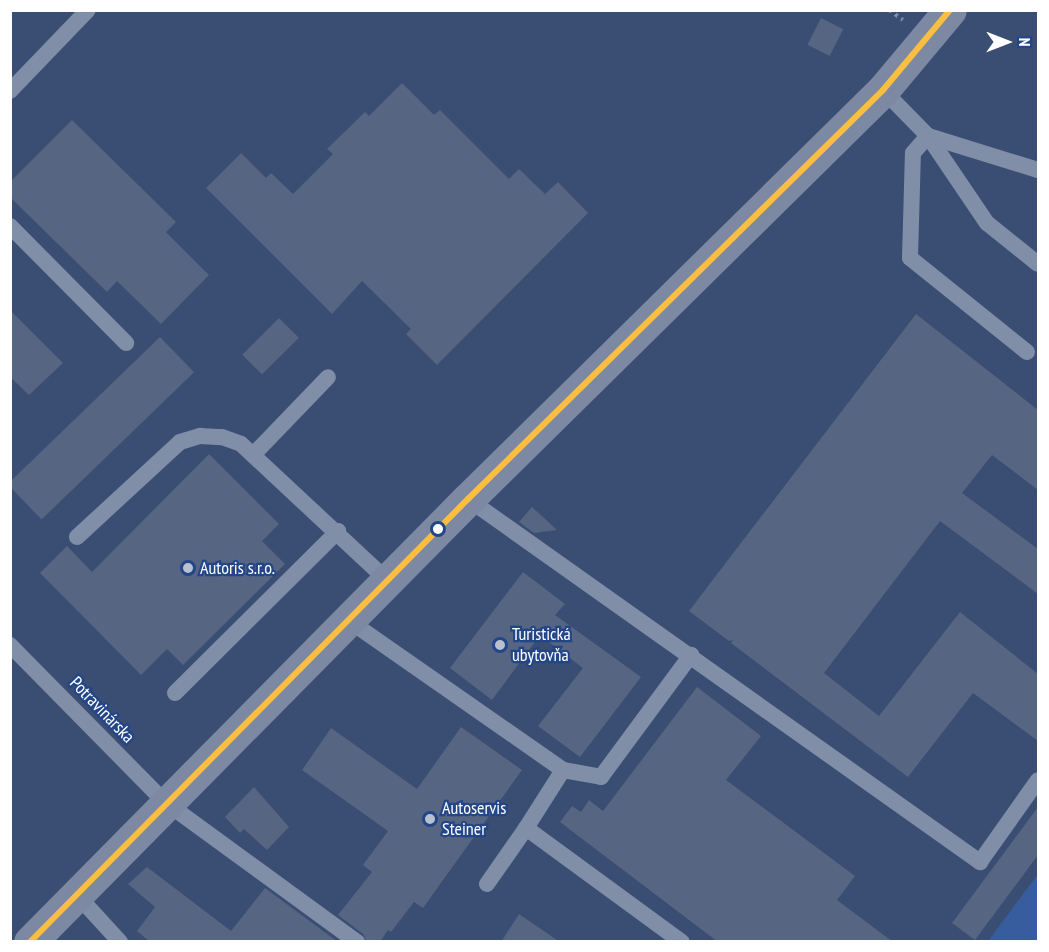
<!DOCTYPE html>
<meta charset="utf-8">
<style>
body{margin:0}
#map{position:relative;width:1049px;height:952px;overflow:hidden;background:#3a4d72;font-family:"PT Sans Narrow",sans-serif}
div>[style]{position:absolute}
.green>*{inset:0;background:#375d9f}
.building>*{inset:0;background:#566582;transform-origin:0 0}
.path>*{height:4px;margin-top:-2px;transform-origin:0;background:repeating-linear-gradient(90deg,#818ea7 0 3px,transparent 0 7.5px)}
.service>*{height:16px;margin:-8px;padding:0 8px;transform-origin:8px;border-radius:8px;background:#818ea7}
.secondary>*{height:33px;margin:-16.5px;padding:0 16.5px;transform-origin:16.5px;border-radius:16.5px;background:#7d89a3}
.bus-1>*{height:6px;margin:-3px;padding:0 3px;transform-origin:3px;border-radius:3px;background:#fbbe40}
.dots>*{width:16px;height:16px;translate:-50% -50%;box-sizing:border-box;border:3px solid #234689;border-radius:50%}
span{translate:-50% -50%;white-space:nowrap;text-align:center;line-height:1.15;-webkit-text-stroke:4.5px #234689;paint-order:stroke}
.poi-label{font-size:18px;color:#fff}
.left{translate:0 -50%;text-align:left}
.street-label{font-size:18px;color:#fff}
.frame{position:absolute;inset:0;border:12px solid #fff;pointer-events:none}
.north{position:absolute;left:977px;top:12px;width:60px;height:60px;-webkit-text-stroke:4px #234689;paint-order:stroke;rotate:90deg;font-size:16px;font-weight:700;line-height:24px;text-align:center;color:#fff}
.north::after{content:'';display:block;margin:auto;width:21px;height:27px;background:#fff;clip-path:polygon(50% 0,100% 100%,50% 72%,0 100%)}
</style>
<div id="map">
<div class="green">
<i style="clip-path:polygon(1038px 874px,1038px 941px,988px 941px)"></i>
</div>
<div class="building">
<i style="left:821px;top:18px;width:25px;height:30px;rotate:27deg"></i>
<i style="clip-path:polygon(402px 83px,434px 115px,440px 110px,509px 179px,519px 169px,545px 194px,558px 182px,588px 213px,437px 365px,406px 334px,411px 329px,362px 281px,332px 314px,206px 188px,241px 153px,266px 178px,271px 173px,293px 194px,333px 154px,327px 149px,365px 112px,369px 116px)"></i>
<i style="clip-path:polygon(72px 120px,176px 222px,166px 232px,209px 275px,161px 324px,117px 281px,107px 292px,10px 197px,10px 182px)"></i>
<i style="clip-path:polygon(10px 310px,63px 363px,29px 395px,10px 377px)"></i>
<i style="clip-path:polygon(916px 314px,1038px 410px,1038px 490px,992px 455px,962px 493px,1038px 549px,1038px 594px,940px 521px,824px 673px,879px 716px,960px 612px,1038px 674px,1038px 741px,973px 693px,908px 777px,731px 643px,733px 640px,729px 641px,689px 611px)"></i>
<i style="left:279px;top:318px;width:28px;height:52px;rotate:45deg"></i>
<i style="left:160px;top:337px;width:49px;height:212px;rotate:46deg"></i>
<i style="clip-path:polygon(209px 454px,279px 524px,262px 541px,285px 564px,183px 665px,167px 649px,141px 675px,40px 573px,67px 546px,92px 572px)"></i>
<i style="clip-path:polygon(532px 507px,557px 530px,534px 533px,519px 522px)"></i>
<i style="clip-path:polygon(523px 572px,565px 604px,555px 615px,641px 677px,580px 757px,538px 726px,583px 668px,540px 635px,492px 700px,450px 668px)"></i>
<i style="clip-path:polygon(697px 687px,761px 736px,726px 780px,855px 876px,837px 900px,893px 942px,718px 942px,560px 822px,572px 806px,581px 812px,589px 800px,603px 811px)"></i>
<i style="clip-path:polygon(461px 727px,522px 770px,423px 908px,414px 902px,391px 932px,388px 930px,380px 942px,367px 942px,363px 934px,338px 915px,372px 872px,363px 865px,388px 831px,302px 770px,331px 728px,417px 789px)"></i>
<i style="clip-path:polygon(254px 787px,289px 827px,267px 850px,244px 829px,240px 833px,225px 817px)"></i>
<i style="clip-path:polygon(1038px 807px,1038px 855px,975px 940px,952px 923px)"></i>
<i style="clip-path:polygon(147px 867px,231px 931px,265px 888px,338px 942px,150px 942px,137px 931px,155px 907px,128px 884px)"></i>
<i style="clip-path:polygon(519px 914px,560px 942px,501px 942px)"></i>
</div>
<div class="path">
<i style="left:889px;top:10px;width:17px;rotate:36deg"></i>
</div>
<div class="service">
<i style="left:883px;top:90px;width:64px;rotate:45.6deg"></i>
<i style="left:928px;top:136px;width:115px;rotate:17.2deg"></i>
<i style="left:10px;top:91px;width:112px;rotate:-46.1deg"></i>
<i style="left:10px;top:226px;width:165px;rotate:45.2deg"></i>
<i style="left:1027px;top:352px;width:150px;rotate:-141.2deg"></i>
<i style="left:910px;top:258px;width:105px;rotate:-88.4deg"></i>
<i style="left:913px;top:153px;width:23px;rotate:-49deg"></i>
<i style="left:928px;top:136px;width:105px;rotate:55.9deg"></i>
<i style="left:987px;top:223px;width:65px;rotate:38.8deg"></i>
<i style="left:253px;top:455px;width:108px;rotate:-46.1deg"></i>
<i style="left:468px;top:499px;width:628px;rotate:35.34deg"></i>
<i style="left:980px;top:862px;width:100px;rotate:-54.7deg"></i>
<i style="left:77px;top:537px;width:140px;rotate:-42.7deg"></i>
<i style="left:180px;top:442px;width:21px;rotate:-17deg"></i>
<i style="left:200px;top:436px;width:22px;rotate:3deg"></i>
<i style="left:222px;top:437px;width:20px;rotate:20deg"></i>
<i style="left:241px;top:444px;width:200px;rotate:43deg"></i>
<i style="left:348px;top:620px;width:262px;rotate:34.9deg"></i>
<i style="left:563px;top:770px;width:69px;rotate:122.5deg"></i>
<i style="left:526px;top:828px;width:193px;rotate:36.2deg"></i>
<i style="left:10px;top:645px;width:221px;rotate:45.4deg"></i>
<i style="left:165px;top:802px;width:238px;rotate:36.1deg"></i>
<i style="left:175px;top:693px;width:230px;rotate:-44.8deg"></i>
<i style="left:563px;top:770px;width:39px;rotate:10deg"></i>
<i style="left:601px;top:777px;width:152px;rotate:-53.6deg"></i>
<i style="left:487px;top:884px;width:68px;rotate:-55.1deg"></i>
<i style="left:77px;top:895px;width:64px;rotate:47.5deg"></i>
</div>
<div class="secondary">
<i style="left:30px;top:942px;width:623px;rotate:-45.33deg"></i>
<i style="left:468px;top:499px;width:583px;rotate:-44.58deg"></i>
<i style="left:883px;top:90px;width:104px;rotate:-50.1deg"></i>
</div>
<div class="bus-1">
<i style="left:30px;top:942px;width:623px;rotate:-45.33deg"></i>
<i style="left:468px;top:499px;width:583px;rotate:-44.58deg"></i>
<i style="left:883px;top:90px;width:104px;rotate:-50.1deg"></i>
</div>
<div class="dots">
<i style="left:438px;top:529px;background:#fff"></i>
<i style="left:188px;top:568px;background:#bac1ce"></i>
<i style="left:500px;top:645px;background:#bac1ce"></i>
<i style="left:430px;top:819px;background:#bac1ce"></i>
</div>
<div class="poi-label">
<span class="left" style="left:200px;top:568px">Autoris s.r.o.</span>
<span class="left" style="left:512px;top:645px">Turistická<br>ubytovňa</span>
<span class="left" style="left:442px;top:819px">Autoservis<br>Steiner</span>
</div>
<div class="street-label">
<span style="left:102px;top:710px;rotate:46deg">Potravinárska</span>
</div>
<div class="frame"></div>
<div class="north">N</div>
</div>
